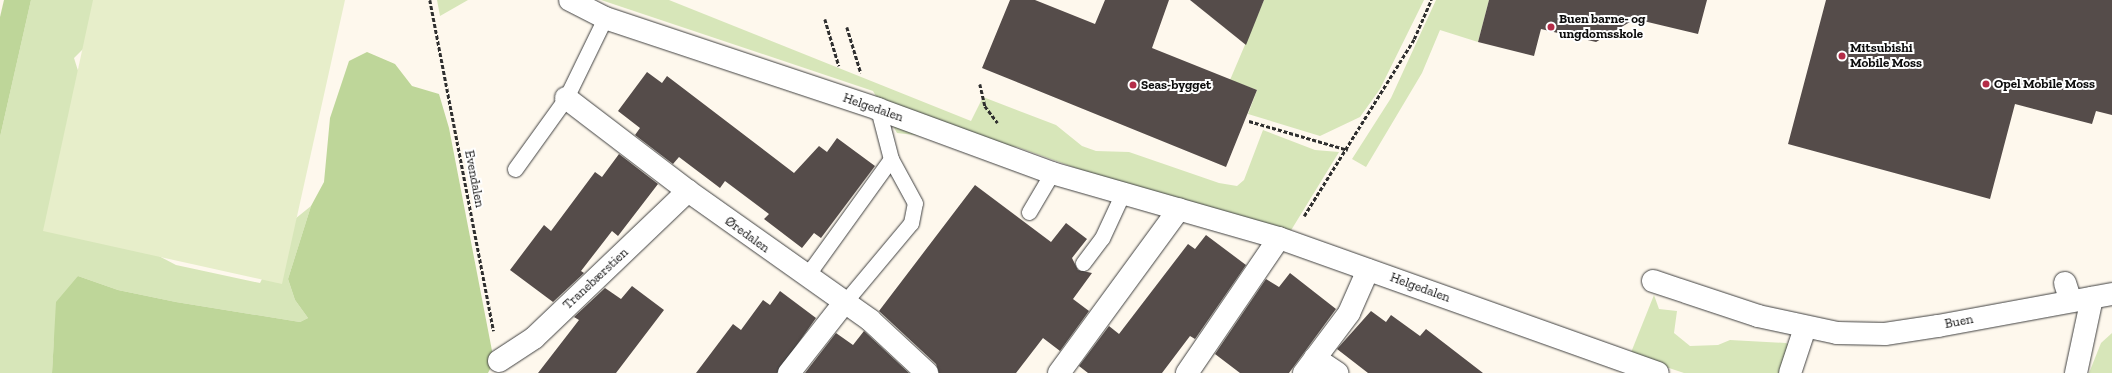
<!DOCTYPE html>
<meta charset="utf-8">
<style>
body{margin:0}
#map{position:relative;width:2112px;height:373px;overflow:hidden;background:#fef8ed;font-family:"Zilla Slab",serif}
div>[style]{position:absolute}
.green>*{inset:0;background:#d7e6b9}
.forest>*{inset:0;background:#bed699}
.pitch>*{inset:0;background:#e7eeca}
.building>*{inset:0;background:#554c4a}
.path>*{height:2.5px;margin-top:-1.25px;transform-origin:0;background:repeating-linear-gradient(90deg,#2f2f2f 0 4px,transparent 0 6px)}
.roads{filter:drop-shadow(0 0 1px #404040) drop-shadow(0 0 1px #404040)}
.service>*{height:15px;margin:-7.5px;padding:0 7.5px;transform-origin:7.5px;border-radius:7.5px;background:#fff}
.minor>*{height:22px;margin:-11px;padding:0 11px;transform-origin:11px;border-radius:11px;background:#fff}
.dots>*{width:11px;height:11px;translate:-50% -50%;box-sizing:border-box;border:2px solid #fff;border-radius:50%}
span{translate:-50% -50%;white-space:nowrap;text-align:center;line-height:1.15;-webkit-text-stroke:4px #fff;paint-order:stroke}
.poi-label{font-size:13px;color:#0d0d0d;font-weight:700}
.left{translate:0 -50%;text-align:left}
.street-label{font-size:13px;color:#0d0d0d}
</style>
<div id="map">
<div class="green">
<i style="clip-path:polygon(31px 0,105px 0,85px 47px,74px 58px,132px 242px,176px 265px,260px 283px,290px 223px,311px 206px,288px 279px,295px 300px,308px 318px,300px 322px,176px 302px,118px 290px,78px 276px,54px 339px,52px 373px,0 373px,0 137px)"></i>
<i style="clip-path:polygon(437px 0,468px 0,440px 16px)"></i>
<i style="clip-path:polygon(601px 0,669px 0,971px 121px,983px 97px,1056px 125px,1082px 146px,1096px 151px,1129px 152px,1219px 183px,1237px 186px,1244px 180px,1263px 130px,1315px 150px,1339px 152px,1290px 232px,1090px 173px,1017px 147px,897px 133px,873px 91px)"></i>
<i style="clip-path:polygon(1264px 0,1424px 0,1380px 89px,1360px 117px,1320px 136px,1248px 114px,1257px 90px,1230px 80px)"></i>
<i style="clip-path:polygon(1436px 0,1489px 0,1478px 42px,1440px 30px,1422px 73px,1366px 167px,1352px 159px,1391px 98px)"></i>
<i style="clip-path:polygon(1654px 295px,1659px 309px,1677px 311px,1674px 333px,1690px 346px,1718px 345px,1730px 340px,1786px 343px,1792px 347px,1783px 373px,1684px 373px,1630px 355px)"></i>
<i style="clip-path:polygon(2112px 333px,2112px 373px,2089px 373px,2101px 343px)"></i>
</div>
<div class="forest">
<i style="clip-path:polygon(4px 0,31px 0,0 137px,0 17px)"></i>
<i style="clip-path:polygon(367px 52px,395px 64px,412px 86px,439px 94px,449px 128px,494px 361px,488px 373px,52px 373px,56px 302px,78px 276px,118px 290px,176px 302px,300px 322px,308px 318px,295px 300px,288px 279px,311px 206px,324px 182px,330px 118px,349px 61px)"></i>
</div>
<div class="pitch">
<i style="clip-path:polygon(93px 0,345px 0,282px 284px,43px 231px)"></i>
</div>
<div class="building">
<i style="clip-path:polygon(1010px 0,1035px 0,1095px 24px,1105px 0,1169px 0,1152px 48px,1257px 90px,1226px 167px,982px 68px)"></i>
<i style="clip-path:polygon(1190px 0,1264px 0,1246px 45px)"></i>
<i style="clip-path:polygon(1489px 0,1707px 0,1698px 34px,1635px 19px,1596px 42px,1541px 29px,1534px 56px,1478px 42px)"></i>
<i style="clip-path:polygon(1826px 0,2112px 0,2112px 115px,2096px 111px,2092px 124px,2015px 104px,1990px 199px,1788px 144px)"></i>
<i style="clip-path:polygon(647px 72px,662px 83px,667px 76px,794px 173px,819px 146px,827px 152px,837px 138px,875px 166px,821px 238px,814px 233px,802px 248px,764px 219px,769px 214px,725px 181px,720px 188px,679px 157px,673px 164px,635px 135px,640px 128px,618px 111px)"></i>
<i style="clip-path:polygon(619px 154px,658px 184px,618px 236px,612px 231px,581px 271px,584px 273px,553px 302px,510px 270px,544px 225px,551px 231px,595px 172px,602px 177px)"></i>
<i style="clip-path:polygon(975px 185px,1051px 242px,1066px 223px,1087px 239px,1072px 258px,1078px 270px,1092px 273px,1073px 299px,1089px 311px,1060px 351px,1043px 338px,1016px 373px,939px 373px,936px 364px,879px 311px)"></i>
<i style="clip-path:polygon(1206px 235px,1246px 265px,1195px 339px,1190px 336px,1162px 373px,1088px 373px,1079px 366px,1109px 326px,1119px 334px,1188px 244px,1195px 249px)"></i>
<i style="clip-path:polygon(1290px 273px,1336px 309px,1289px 373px,1240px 373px,1215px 354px,1266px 279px,1279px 287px)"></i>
<i style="clip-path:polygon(632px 286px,664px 310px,616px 373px,538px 373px,579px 320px,574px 317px,605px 288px,621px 299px)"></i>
<i style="clip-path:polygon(780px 291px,816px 318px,777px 373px,696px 373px,733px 324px,741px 330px,763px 300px,770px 305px)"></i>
<i style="clip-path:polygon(1371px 311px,1386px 322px,1391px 315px,1420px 336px,1426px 329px,1483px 373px,1368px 373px,1337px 349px)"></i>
<i style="clip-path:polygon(864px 331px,909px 373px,805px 373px,836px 333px,853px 345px)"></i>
</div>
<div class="path">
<i style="left:430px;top:0;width:337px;rotate:79.1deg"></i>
<i style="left:825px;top:19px;width:49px;rotate:73.4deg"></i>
<i style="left:847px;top:27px;width:48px;rotate:73.1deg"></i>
<i style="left:980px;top:84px;width:23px;rotate:77deg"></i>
<i style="left:985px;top:106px;width:21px;rotate:53deg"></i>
<i style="left:1249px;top:121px;width:103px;rotate:16.3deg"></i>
<i style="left:1304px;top:216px;width:208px;rotate:-58.1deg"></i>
<i style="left:1414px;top:39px;width:43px;rotate:-66.4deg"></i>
</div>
<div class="roads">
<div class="service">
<i style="left:515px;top:169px;width:87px;rotate:-54.3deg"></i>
<i style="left:566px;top:98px;width:89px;rotate:-64deg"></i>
<i style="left:1029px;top:212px;width:45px;rotate:-59.5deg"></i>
<i style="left:1083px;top:263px;width:31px;rotate:-53deg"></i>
<i style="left:1102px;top:238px;width:47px;rotate:-65.1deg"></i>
<i style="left:803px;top:275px;width:13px;rotate:-39deg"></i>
<i style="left:813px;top:267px;width:133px;rotate:-54.2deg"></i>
<i style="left:844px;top:303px;width:104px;rotate:-50.1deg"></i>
<i style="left:911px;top:223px;width:20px;rotate:-79deg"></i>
<i style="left:915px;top:203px;width:50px;rotate:-118.6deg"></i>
<i style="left:891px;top:159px;width:52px;rotate:-104.6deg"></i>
</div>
<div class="minor">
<i style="left:570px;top:0;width:39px;rotate:27deg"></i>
<i style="left:605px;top:18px;width:288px;rotate:18.4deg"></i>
<i style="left:878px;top:109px;width:185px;rotate:20.2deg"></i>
<i style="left:1052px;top:173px;width:236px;rotate:16deg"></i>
<i style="left:1279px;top:238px;width:402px;rotate:19.6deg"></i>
<i style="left:566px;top:98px;width:153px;rotate:37.3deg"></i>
<i style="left:688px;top:191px;width:223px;rotate:35.3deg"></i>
<i style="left:870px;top:320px;width:78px;rotate:42.9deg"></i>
<i style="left:1653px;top:281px;width:111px;rotate:18.4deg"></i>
<i style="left:1758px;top:316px;width:81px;rotate:12.1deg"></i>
<i style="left:1837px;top:333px;width:48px;rotate:1.2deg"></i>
<i style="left:1885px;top:334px;width:54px;rotate:-8.6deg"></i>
<i style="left:1938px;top:326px;width:177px;rotate:-10.4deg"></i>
<i style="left:2065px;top:283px;width:19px;rotate:72deg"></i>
<i style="left:1315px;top:358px;width:27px;rotate:34deg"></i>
<i style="left:499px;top:361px;width:42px;rotate:-33.3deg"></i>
<i style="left:534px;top:338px;width:213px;rotate:-43.7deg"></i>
<i style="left:789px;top:373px;width:89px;rotate:-51.8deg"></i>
<i style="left:1059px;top:373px;width:203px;rotate:-53.8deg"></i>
<i style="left:1187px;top:373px;width:163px;rotate:-55.7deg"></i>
<i style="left:1304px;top:373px;width:75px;rotate:-53.1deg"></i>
<i style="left:1349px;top:313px;width:47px;rotate:-66.2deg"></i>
<i style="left:1790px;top:373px;width:47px;rotate:-71.6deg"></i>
<i style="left:2076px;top:373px;width:77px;rotate:-78deg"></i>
</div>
</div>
<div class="dots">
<i style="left:1551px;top:27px;background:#b42d48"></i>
<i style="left:1842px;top:56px;background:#b42d48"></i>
<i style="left:1986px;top:84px;background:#b42d48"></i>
<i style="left:1133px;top:85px;background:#b42d48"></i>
</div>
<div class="poi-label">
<span class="left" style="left:1559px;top:27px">Buen barne- og<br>ungdomsskole</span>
<span class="left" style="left:1850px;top:56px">Mitsubishi<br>Mobile Moss</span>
<span class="left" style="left:1994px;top:84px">Opel Mobile Moss</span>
<span class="left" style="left:1141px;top:85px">Seas-bygget</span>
</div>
<div class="street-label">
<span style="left:873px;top:108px;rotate:19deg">Helgedalen</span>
<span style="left:474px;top:179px;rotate:79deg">Evendalen</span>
<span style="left:747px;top:235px;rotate:36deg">Øredalen</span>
<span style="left:596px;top:279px;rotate:-43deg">Tranebærstien</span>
<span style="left:1420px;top:288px;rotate:20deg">Helgedalen</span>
<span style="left:1959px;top:322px;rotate:-11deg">Buen</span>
</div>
</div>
